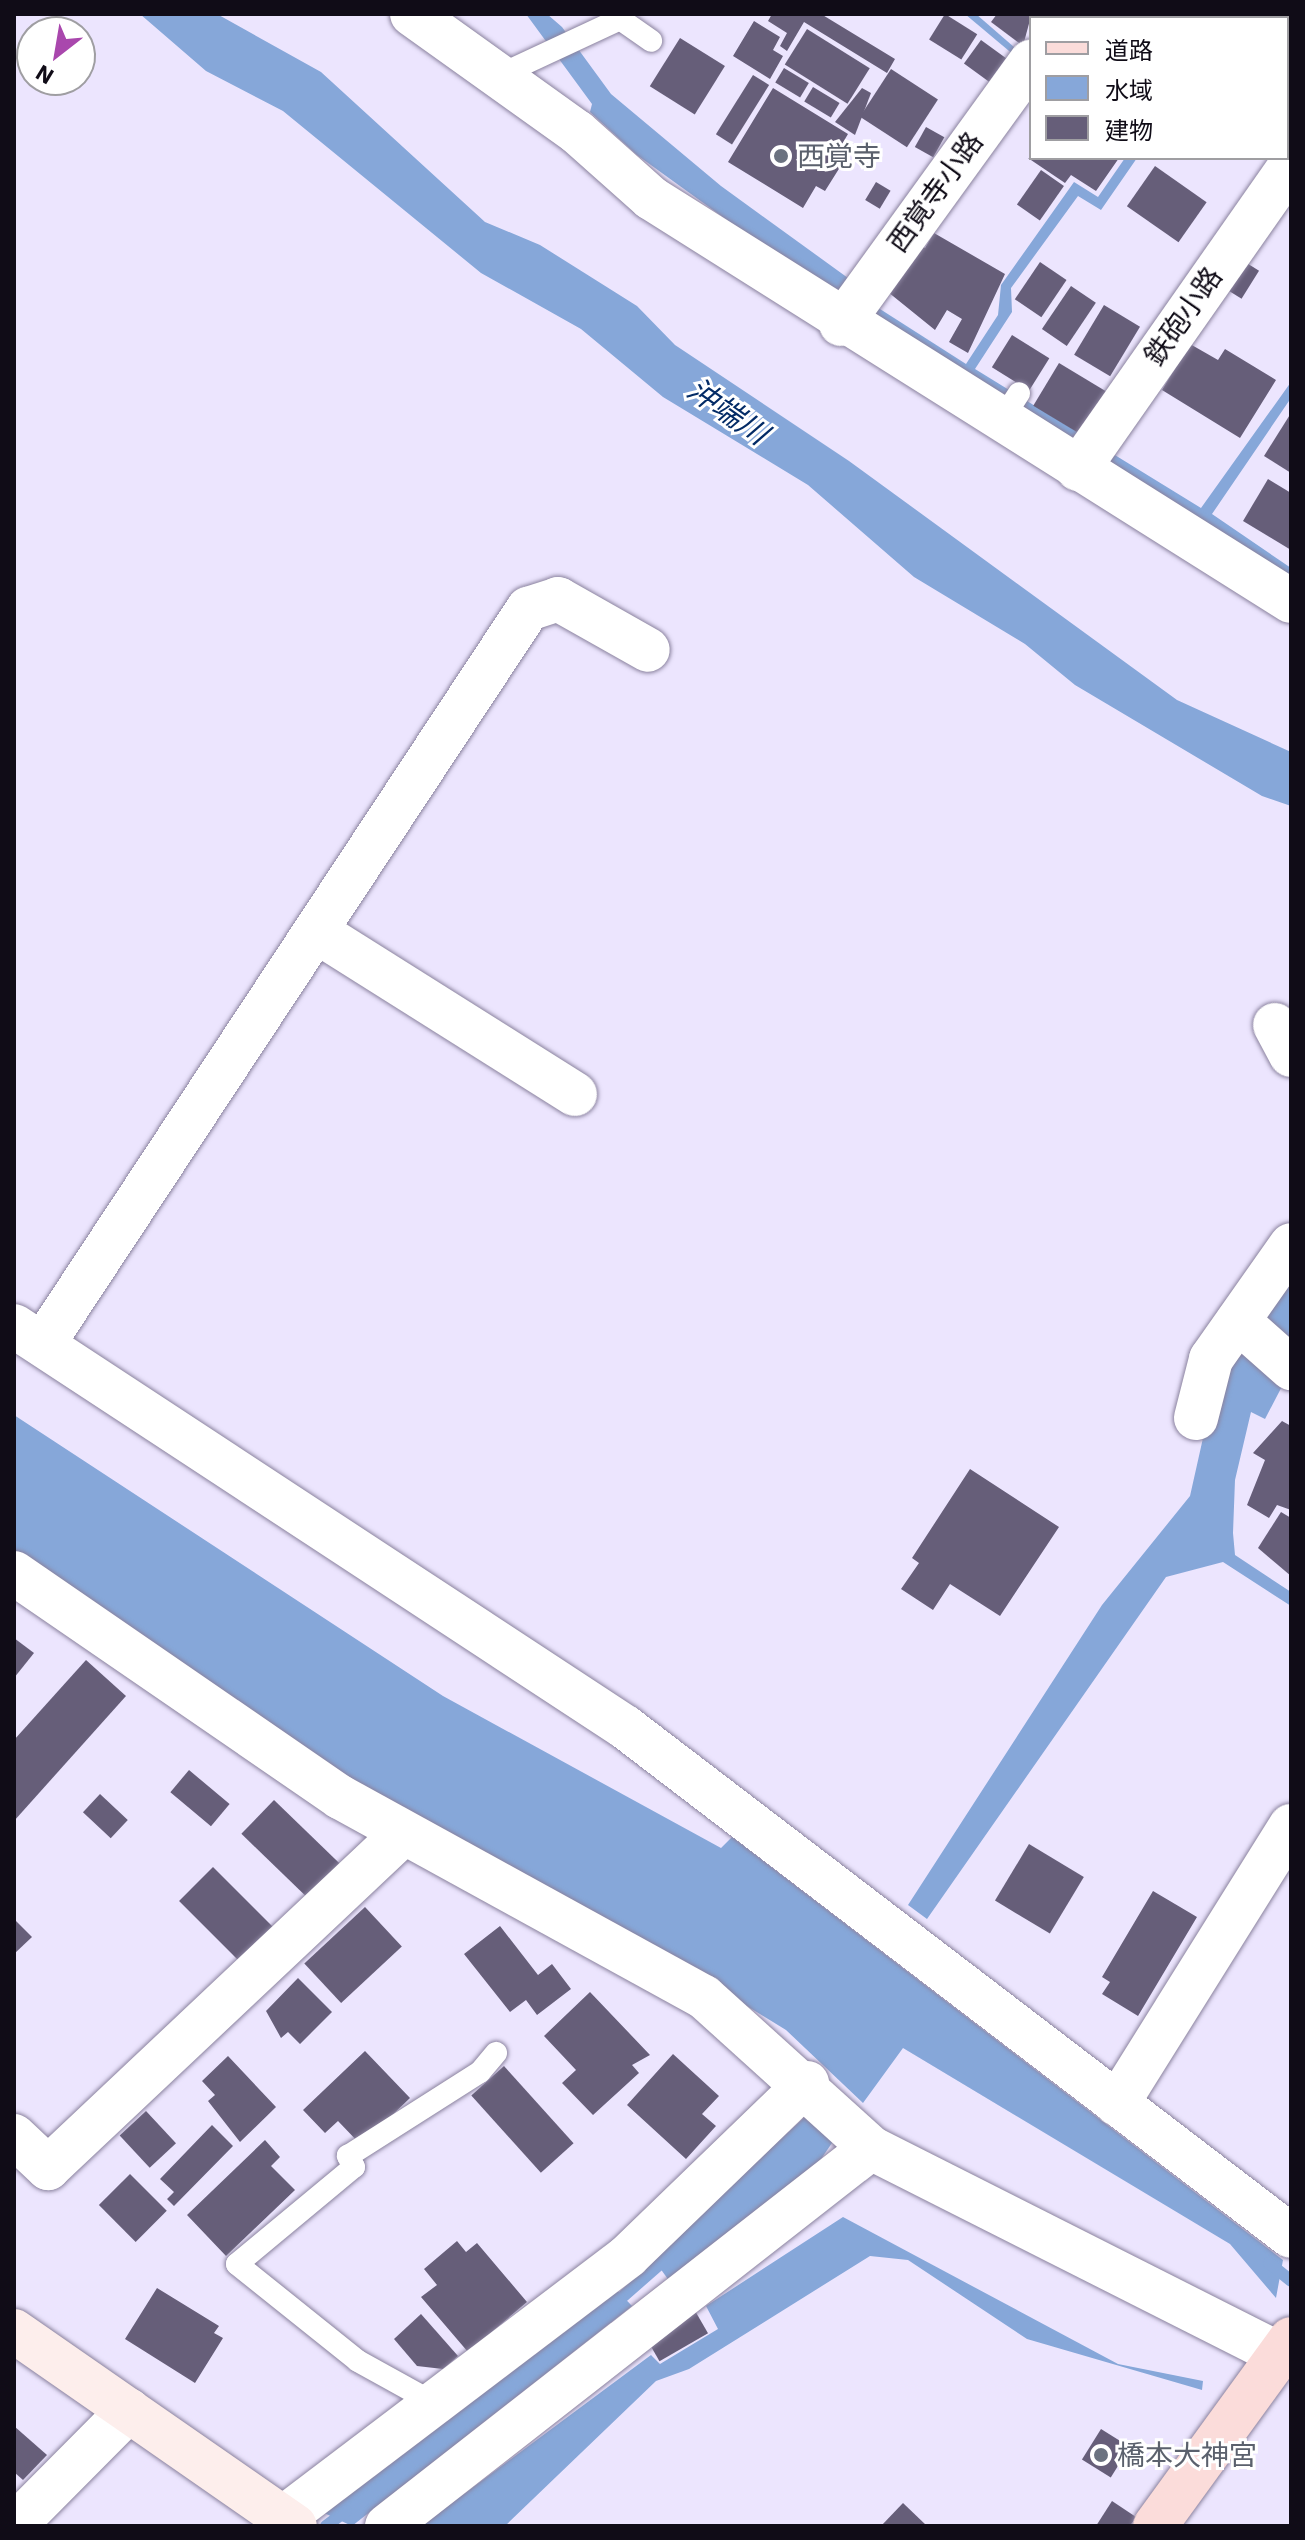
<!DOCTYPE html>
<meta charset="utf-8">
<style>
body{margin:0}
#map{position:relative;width:1305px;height:2540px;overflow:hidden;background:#ece5fe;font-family:"IBM Plex Sans","Noto Sans JP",sans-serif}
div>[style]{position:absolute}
.water>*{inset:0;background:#86a7d9}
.stream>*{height:12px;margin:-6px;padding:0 6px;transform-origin:6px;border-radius:6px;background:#86a7d9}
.building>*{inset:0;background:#665e79;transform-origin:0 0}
.roads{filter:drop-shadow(0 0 2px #8a829e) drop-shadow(0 0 2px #8a829e)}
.lane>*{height:22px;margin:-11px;padding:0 11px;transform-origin:11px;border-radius:11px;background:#fff}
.street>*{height:44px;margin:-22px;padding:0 22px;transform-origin:22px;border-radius:22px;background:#fff}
.secondary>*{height:44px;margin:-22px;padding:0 22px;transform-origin:22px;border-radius:22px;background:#fdeeec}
.primary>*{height:44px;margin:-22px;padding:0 22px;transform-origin:22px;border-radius:22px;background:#fbdcda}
.dots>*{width:22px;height:22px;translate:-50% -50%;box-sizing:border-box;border:4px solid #fff;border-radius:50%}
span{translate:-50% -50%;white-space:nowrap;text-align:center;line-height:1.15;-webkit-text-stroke:6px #fff;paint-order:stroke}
.worship-label{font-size:28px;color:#5b616d}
.left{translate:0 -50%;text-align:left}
.street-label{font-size:28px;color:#100c17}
.water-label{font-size:30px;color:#032b66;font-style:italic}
.frame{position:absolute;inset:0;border:16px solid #100c17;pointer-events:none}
.legend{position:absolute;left:1029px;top:16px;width:260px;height:144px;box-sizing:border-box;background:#fff;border:2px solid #9f9ea2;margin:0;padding:10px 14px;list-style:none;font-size:24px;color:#100c17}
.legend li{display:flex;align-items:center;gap:16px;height:40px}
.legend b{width:40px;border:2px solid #9f9ea2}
.north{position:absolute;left:16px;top:16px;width:80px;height:80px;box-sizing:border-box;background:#fff;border:2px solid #9f9ea2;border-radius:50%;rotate:211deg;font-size:22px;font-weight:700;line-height:32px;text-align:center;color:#100c17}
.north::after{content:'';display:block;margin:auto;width:28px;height:36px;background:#a947ad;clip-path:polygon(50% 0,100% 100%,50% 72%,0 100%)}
</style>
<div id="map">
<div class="water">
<i style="clip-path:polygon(140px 14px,217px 14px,321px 72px,485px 222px,540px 245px,637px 306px,675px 345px,849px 461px,1177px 700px,1291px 752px,1291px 806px,1262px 796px,1075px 685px,1025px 644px,914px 577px,808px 485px,663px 397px,581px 329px,481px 273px,283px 111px,206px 71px)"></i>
<i style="clip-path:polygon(526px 14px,547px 14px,562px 27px,611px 94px,721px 186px,848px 278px,869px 302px,966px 364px,998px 315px,1001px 285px,1074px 182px,1098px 197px,1125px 158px,1137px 158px,1101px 210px,1078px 196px,1011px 288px,1012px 312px,975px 369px,1201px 508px,1291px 382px,1291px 398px,1212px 514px,1291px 568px,1291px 582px,781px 259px,637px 155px,590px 112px,592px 104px)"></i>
<i style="clip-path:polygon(965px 14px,976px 14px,1022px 54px,1015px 56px)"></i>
<i style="clip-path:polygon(1291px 1280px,1291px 1369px,1265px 1419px,1251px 1412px,1235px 1480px,1233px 1533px,1235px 1555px,1291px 1592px,1291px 1606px,1223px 1562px,1166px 1577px,927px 1919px,908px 1905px,1102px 1605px,1190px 1496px,1214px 1389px)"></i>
<i style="clip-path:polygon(14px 1415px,443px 1696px,721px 1848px,732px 1837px,1283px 2260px,1276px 2298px,1230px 2244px,903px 2048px,863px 2103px,786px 2030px,660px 1953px,423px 1830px,62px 1585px,14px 1550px)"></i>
<i style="clip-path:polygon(807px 2115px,834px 2140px,819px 2162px,670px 2282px,652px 2257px)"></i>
<i style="clip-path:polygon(843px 2217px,1118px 2364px,1203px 2381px,1202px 2390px,1027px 2339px,908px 2260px,870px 2256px,689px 2369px,656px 2381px,505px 2526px,421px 2526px,651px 2355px,660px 2364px,718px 2329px,706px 2306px)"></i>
<i style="clip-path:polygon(615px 2288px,632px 2306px,352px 2526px,322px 2512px)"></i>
</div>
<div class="stream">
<i style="left:1269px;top:2263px;width:28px;rotate:39deg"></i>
<i style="left:611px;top:2307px;width:77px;rotate:-41.3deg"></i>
<i style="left:326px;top:2526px;width:25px;rotate:-37deg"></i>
</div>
<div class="building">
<i style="clip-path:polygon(772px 14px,821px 14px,895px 59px,887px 73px,804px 22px,787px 51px,780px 46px,787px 33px,768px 21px)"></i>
<i style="left:945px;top:14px;width:38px;height:30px;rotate:32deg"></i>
<i style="clip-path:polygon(997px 14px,1031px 16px,1023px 46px,991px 22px)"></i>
<i style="clip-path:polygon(1109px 14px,1123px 14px,1128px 18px,1106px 18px)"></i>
<i style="clip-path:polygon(1150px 14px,1184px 14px,1147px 18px)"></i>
<i style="clip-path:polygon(754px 21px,780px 37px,773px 50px,783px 56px,770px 79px,733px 56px)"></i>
<i style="left:807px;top:29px;width:74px;height:42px;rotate:32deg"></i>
<i style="left:680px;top:38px;width:53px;height:57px;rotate:32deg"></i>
<i style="left:981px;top:40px;width:31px;height:29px;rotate:36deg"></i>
<i style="clip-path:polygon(1287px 59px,1291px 62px,1287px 133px)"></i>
<i style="left:784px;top:68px;width:29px;height:17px;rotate:31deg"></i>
<i style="left:891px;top:69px;width:56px;height:57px;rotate:33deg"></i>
<i style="left:753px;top:75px;width:19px;height:70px;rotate:32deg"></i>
<i style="left:813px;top:87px;width:31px;height:17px;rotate:31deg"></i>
<i style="clip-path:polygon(773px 88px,848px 134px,838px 151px,847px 156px,825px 191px,816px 186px,803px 208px,728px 162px)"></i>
<i style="clip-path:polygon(862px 88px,871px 93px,855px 135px,835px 122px)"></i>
<i style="left:926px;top:127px;width:21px;height:23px;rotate:29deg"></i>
<i style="clip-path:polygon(1028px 158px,1119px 158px,1096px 191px,1071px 175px,1065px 183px)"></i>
<i style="left:1155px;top:166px;width:63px;height:49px;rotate:35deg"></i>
<i style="left:1041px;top:170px;width:28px;height:42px;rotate:35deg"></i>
<i style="left:876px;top:182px;width:17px;height:21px;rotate:31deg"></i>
<i style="clip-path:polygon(934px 233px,1005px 274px,968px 353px,949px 342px,962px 319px,947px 310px,935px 330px,888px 292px,916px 243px,925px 248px)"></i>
<i style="left:1237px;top:257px;width:26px;height:33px;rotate:32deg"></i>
<i style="left:1040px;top:262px;width:32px;height:45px;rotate:34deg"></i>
<i style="left:1071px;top:286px;width:30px;height:52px;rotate:34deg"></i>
<i style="left:1104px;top:305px;width:42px;height:58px;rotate:31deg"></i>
<i style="left:1012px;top:335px;width:44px;height:38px;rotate:32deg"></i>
<i style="clip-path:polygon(1190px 344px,1218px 360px,1225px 349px,1276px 380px,1240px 438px,1162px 390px)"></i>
<i style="left:1059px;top:363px;width:60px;height:50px;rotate:31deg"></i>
<i style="clip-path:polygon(1291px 413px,1291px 473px,1264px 456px)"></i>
<i style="clip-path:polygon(1268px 479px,1291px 493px,1291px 550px,1243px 521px)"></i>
<i style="clip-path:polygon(1282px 1421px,1291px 1426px,1291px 1510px,1277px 1505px,1269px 1518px,1247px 1505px,1265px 1460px,1253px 1453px)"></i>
<i style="clip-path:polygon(970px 1469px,1059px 1527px,1000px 1616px,950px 1584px,933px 1610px,901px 1589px,919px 1563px,912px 1558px)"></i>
<i style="clip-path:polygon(1281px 1512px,1291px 1518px,1291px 1576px,1258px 1548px)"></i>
<i style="clip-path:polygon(14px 1638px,34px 1653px,14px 1678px)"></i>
<i style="clip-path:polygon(86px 1660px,126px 1696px,14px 1821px,14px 1740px)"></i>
<i style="left:189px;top:1770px;width:53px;height:29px;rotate:40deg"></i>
<i style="left:100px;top:1794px;width:38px;height:25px;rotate:43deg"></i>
<i style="left:274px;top:1800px;width:92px;height:47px;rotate:44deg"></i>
<i style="left:1029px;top:1844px;width:64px;height:66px;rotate:31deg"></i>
<i style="left:213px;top:1867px;width:88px;height:48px;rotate:45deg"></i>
<i style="clip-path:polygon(1153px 1891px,1197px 1917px,1138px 2016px,1102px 1994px,1110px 1982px,1102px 1977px)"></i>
<i style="left:365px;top:1907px;width:54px;height:83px;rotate:47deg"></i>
<i style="clip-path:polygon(14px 1919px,32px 1937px,14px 1954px)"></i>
<i style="clip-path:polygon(500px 1926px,538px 1975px,552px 1964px,571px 1989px,537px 2015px,526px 2000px,510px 2012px,464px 1954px)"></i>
<i style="clip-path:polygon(298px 1978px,332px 2012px,300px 2044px,288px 2032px,281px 2038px,266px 2011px)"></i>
<i style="clip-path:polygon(590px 1992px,650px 2055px,632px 2065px,639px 2073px,593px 2115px,562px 2083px,576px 2070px,544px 2036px)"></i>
<i style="clip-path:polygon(365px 2051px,410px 2098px,361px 2145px,338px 2121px,325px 2133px,303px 2110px)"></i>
<i style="clip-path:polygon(673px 2054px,719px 2096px,702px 2114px,716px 2126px,686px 2159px,627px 2105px)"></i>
<i style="clip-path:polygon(228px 2056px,276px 2107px,240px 2142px,208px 2101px,215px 2095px,202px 2081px)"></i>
<i style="left:504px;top:2066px;width:104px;height:44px;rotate:48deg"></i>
<i style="left:146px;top:2111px;width:44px;height:36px;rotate:47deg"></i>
<i style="clip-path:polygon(212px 2125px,233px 2146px,174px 2206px,167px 2199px,174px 2192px,160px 2179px)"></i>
<i style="clip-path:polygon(265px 2140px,280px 2157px,271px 2166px,295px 2190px,226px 2256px,187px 2215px)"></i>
<i style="left:130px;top:2174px;width:52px;height:44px;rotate:45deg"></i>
<i style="clip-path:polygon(457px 2241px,466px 2252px,477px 2243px,527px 2302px,468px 2352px,421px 2297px,437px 2285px,424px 2269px)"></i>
<i style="clip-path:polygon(157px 2288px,219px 2326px,214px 2333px,223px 2338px,195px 2383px,125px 2339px)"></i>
<i style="left:694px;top:2309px;width:28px;height:56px;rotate:60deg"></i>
<i style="clip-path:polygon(421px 2314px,458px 2356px,443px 2369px,417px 2366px,394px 2339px)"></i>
<i style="clip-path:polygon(14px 2426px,47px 2455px,23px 2480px,14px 2472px)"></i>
<i style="left:1101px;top:2429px;width:34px;height:36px;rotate:32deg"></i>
<i style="clip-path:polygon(1112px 2501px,1136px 2517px,1130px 2526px,1096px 2526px)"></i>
<i style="clip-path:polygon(903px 2503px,927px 2526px,881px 2526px)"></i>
</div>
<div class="roads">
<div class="lane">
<i style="left:500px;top:75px;width:132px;rotate:-25deg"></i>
<i style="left:620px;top:19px;width:38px;rotate:35deg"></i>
<i style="left:1001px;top:421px;width:33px;rotate:-57deg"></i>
<i style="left:434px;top:2403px;width:87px;rotate:-151.1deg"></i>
<i style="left:358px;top:2361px;width:155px;rotate:-141.3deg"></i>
<i style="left:237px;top:2264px;width:152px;rotate:-39.7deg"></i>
<i style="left:354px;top:2167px;width:13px;rotate:-119deg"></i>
<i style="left:348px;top:2156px;width:156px;rotate:-32.5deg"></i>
<i style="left:480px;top:2072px;width:25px;rotate:-50deg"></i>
</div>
<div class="street">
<i style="left:412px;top:14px;width:203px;rotate:35.6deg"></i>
<i style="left:577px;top:132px;width:99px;rotate:41.7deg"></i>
<i style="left:651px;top:198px;width:756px;rotate:32.2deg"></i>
<i style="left:1065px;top:18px;width:5px;rotate:-53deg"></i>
<i style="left:841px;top:324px;width:324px;rotate:-54.1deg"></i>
<i style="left:1078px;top:469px;width:371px;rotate:-55deg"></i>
<i style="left:316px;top:931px;width:306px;rotate:32.2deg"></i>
<i style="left:1275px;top:1025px;width:34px;rotate:62deg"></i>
<i style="left:1238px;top:1321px;width:71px;rotate:41.6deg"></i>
<i style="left:14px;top:1326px;width:731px;rotate:33.28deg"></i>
<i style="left:625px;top:1727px;width:838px;rotate:37.39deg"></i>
<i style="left:43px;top:1344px;width:881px;rotate:-56.58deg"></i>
<i style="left:528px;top:609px;width:32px;rotate:-18deg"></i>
<i style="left:558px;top:599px;width:103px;rotate:29.5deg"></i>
<i style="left:1196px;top:1418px;width:61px;rotate:-75.7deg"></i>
<i style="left:1211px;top:1359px;width:139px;rotate:-54.9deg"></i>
<i style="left:14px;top:1573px;width:396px;rotate:34.5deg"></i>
<i style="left:340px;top:1797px;width:415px;rotate:28.8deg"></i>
<i style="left:704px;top:1997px;width:225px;rotate:42.1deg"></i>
<i style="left:871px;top:2148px;width:458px;rotate:26.8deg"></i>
<i style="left:1117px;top:2104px;width:328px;rotate:-58deg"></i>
<i style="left:14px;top:2136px;width:47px;rotate:43.3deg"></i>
<i style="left:48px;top:2168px;width:487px;rotate:-43.3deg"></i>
<i style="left:283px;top:2518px;width:433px;rotate:-37.2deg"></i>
<i style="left:628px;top:2256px;width:249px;rotate:-44deg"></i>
<i style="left:14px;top:2526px;width:163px;rotate:-45.2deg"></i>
<i style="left:387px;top:2526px;width:614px;rotate:-37.99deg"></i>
</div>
<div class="secondary">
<i style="left:14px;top:2331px;width:342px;rotate:34.8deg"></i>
</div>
<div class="primary">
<i style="left:1155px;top:2526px;width:231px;rotate:-54deg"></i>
</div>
</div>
<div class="dots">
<i style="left:781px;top:156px;background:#6b7280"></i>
<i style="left:1101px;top:2455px;background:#6b7280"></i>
</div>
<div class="worship-label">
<span class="left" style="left:797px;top:156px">西覚寺</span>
<span class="left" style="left:1117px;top:2455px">橋本大神宮</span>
</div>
<div class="street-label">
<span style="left:935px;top:192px;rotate:-54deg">西覚寺小路</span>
<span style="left:1183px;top:316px;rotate:-55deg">鉄砲小路</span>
</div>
<div class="water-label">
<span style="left:728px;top:411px;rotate:35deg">沖端川</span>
</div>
<div class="frame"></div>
<ul class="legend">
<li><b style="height:10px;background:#fbdcda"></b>道路</li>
<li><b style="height:22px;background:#86a7d9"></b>水域</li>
<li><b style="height:22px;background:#665e79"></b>建物</li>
</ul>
<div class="north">N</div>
</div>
